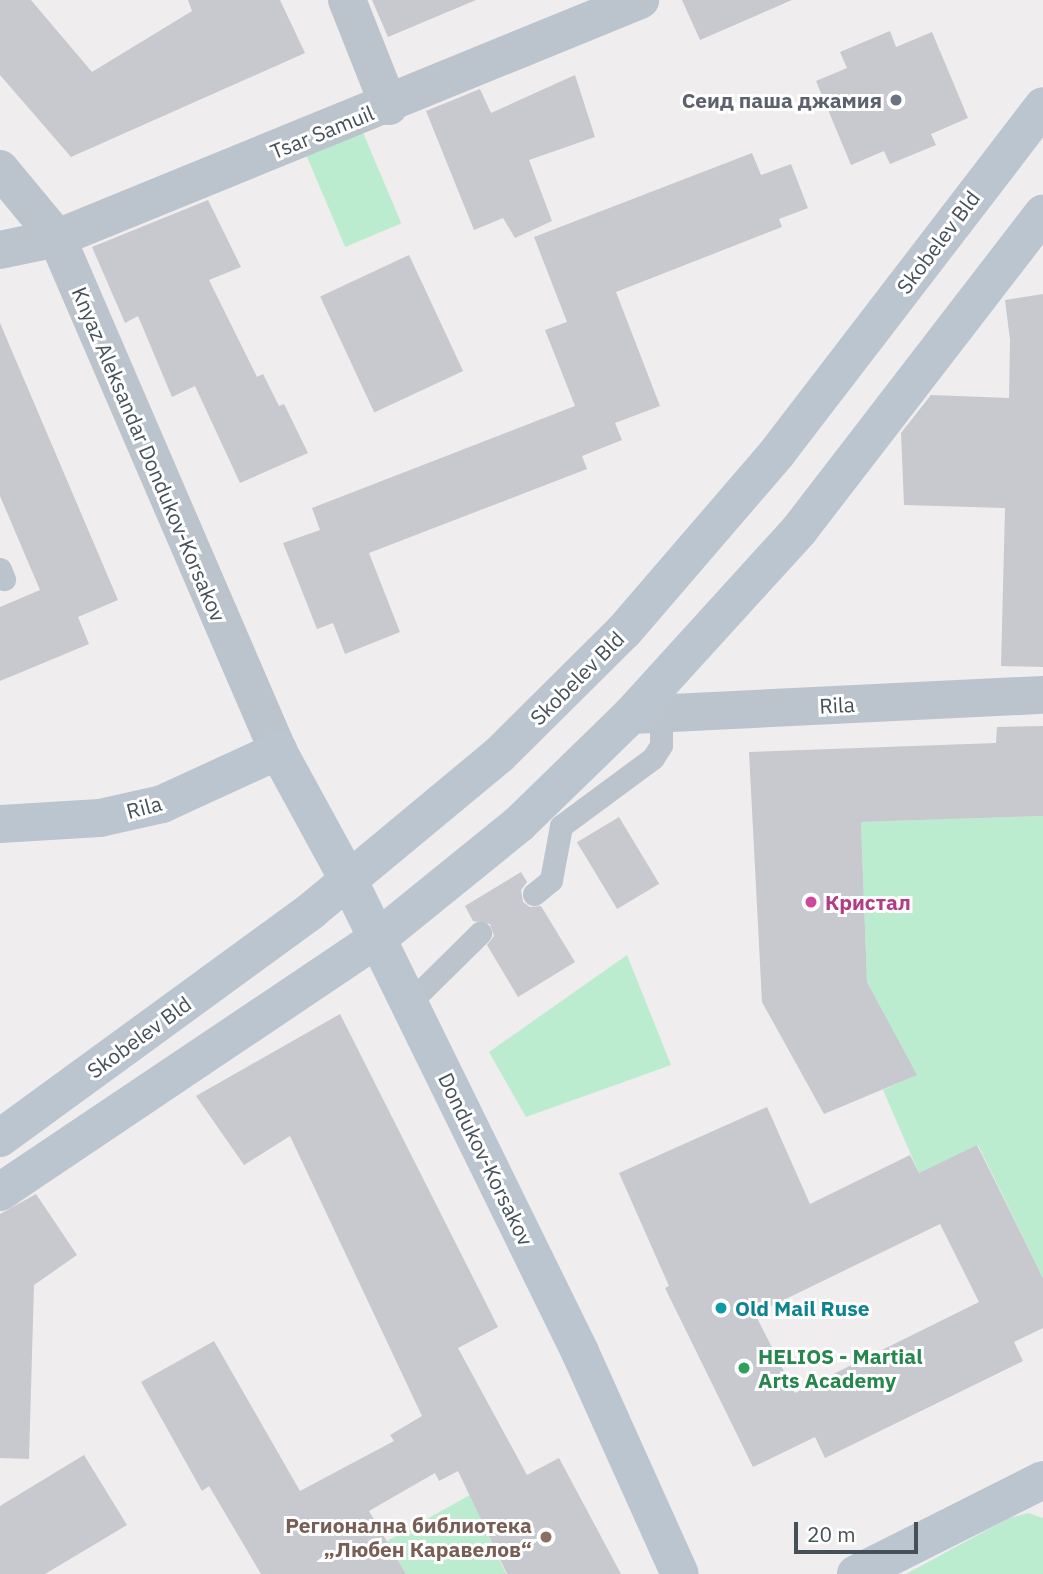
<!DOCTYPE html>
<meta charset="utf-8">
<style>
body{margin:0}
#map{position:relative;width:1043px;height:1574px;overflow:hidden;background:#efeded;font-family:"IBM Plex Sans",sans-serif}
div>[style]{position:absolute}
.green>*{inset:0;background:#bceccf;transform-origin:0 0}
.building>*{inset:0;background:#c7c9cf;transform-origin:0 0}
.lane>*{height:23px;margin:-11.5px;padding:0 11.5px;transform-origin:11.5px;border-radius:11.5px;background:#bbc4cc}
.street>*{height:38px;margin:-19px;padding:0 19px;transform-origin:19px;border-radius:19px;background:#bbc4cc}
.secondary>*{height:38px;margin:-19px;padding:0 19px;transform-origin:19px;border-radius:19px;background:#bbc5d0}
.dots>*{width:19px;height:19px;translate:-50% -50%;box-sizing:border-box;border:4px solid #fff;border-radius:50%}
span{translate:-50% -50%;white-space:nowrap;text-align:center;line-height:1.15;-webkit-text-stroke:6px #fff;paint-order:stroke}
.worship-label{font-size:21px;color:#5b616d;font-weight:700}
.right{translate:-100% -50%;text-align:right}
.street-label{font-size:21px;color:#465059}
.hotel-label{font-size:21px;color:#b23c85;font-weight:700}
.left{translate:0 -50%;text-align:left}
.culture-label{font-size:21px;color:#0d838f;font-weight:700}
.leisure-label{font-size:21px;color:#27864d;font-weight:700}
.education-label{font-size:21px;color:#785e54;font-weight:700}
.scale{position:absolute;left:794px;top:1522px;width:124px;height:32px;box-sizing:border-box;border:4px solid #465059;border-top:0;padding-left:9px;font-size:21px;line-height:24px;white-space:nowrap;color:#465059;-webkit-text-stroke:5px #fff;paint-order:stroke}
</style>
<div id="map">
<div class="green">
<i style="left:358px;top:121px;width:111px;height:61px;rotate:67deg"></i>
<i style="clip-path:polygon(1043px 816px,1043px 1278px,978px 1145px,919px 1173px,883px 1090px,916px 1075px,867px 982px,861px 822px)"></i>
<i style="clip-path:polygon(627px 955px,671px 1065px,526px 1117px,489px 1052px)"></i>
<i style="clip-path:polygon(470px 1495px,506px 1574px,406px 1574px,387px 1541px)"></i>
<i style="clip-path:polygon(1028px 1513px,1043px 1518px,1043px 1574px,906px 1574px,1009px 1518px)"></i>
</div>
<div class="building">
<i style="clip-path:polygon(0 0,31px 0,92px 72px,192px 11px,188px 0,280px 0,305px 53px,71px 157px,0 75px)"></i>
<i style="clip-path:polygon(372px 0,476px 0,388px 37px)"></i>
<i style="clip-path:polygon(682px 0,792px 0,700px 40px)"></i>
<i style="clip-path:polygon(890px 31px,896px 47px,932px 32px,968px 118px,931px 134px,936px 145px,890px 164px,884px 151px,851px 165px,816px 81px,847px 68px,840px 52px)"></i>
<i style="clip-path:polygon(575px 75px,595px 137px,529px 160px,552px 221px,515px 238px,503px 218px,474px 230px,426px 111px,480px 89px,491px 113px)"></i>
<i style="clip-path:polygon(752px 153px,761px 175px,791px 164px,808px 208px,779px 219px,782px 227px,616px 292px,660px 406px,615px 423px,622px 440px,582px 456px,587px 469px,369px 553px,400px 632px,345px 654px,333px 623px,317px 629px,283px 543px,320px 530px,312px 508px,575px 406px,545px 330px,567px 322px,534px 237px)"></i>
<i style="clip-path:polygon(208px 200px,241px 267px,209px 280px,257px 377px,263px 374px,279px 406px,284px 404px,308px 453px,240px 483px,195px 386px,172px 397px,138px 316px,125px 323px,92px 247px)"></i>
<i style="left:409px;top:255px;width:128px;height:98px;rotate:65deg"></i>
<i style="clip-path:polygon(1043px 294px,1043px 667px,1001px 666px,1005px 508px,904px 505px,901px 433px,931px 395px,1009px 398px,1010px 340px,1005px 300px)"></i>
<i style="clip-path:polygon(0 323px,118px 600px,78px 617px,89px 644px,0 681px,0 607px,40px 590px,0 496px)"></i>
<i style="clip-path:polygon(1043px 726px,1043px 816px,861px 822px,867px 982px,917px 1075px,824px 1114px,762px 1002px,749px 752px,996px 743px,997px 727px)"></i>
<i style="left:619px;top:817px;width:78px;height:49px;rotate:59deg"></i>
<i style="clip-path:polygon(521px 872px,527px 882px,521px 890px,523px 902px,530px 907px,541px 906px,575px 962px,518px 997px,487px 945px,494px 936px,490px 924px,473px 921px,465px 906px)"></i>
<i style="clip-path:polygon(340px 1014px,498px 1327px,458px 1348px,527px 1475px,559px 1458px,621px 1574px,507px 1574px,458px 1471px,439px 1481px,435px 1473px,369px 1511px,406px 1574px,261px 1574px,209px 1486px,202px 1491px,141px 1382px,214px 1341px,300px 1491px,394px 1441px,390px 1435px,422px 1416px,290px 1136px,244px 1165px,196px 1096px)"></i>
<i style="clip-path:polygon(evenodd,767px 1107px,810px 1204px,910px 1155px,919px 1173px,977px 1145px,1043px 1278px,1043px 1328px,1014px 1342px,1023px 1361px,825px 1458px,815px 1437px,753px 1467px,665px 1288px,669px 1286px,619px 1173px,767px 1107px,940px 1224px,979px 1302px,795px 1393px,755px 1314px,940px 1224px)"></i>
<i style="clip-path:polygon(36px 1194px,77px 1255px,34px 1285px,29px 1459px,0 1458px,0 1214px)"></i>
<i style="clip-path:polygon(84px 1455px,127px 1525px,45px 1574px,0 1574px,0 1506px)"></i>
</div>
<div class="lane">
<i style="left:0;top:569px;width:11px;rotate:68deg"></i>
<i style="left:534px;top:894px;width:22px;rotate:-39deg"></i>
<i style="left:551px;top:880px;width:55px;rotate:-79.5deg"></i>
<i style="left:561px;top:826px;width:114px;rotate:-36.5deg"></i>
<i style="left:653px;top:758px;width:15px;rotate:-58deg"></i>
<i style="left:661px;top:745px;width:31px;rotate:-90deg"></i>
<i style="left:409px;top:1003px;width:100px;rotate:-44.6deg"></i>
</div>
<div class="street">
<i style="left:347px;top:0;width:114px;rotate:68.4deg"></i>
<i style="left:0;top:169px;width:89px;rotate:50.4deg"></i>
<i style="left:57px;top:238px;width:559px;rotate:66.69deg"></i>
<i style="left:0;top:250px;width:58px;rotate:-11.9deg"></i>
<i style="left:57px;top:238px;width:630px;rotate:-22.21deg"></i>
<i style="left:631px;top:715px;width:412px;rotate:-2.8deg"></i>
</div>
<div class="secondary">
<i style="left:0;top:824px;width:100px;rotate:-3.4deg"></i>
<i style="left:100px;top:818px;width:64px;rotate:-12.7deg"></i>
<i style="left:162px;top:804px;width:128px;rotate:-24.6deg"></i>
<i style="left:278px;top:751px;width:148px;rotate:61.4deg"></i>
<i style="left:349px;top:881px;width:525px;rotate:63.87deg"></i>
<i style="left:580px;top:1352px;width:243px;rotate:65.8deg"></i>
<i style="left:0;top:1138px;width:385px;rotate:-36.1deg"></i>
<i style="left:311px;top:911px;width:244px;rotate:-39.7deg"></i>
<i style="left:499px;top:755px;width:176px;rotate:-44.8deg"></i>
<i style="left:624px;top:631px;width:235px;rotate:-49.3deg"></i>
<i style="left:777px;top:453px;width:437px;rotate:-52.5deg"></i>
<i style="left:0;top:1192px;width:454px;rotate:-33.9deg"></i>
<i style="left:377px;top:939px;width:183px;rotate:-39deg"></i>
<i style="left:519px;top:824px;width:156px;rotate:-44.2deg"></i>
<i style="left:631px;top:715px;width:251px;rotate:-47.7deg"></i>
<i style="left:800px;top:529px;width:398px;rotate:-52.4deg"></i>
<i style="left:856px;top:1574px;width:209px;rotate:-26.7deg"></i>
</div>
<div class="dots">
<i style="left:896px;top:100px;background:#6b7280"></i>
<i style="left:811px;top:902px;background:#d1479c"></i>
<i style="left:721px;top:1308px;background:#0f9aa8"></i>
<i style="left:744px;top:1368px;background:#2e9e5b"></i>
<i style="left:546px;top:1537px;background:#8d6e63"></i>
</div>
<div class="worship-label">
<span class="right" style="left:882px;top:100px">Сеид паша джамия</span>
</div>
<div class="street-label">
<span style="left:322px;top:132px;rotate:-22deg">Tsar Samuil</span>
<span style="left:938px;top:242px;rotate:-53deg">Skobelev Bld</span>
<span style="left:149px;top:454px;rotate:67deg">Knyaz Aleksandar Dondukov-Korsakov</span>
<span style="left:577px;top:678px;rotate:-45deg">Skobelev Bld</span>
<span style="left:837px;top:705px;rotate:-3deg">Rila</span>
<span style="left:144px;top:807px;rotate:-15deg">Rila</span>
<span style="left:139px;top:1037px;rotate:-36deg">Skobelev Bld</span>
<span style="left:486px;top:1159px;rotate:64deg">Dondukov-Korsakov</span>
</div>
<div class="hotel-label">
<span class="left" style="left:825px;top:902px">Кристал</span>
</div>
<div class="culture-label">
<span class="left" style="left:735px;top:1308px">Old Mail Ruse</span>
</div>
<div class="leisure-label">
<span class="left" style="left:758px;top:1368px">HELIOS - Martial<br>Arts Academy</span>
</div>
<div class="education-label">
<span class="right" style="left:532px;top:1537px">Регионална библиотека<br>„Любен Каравелов“</span>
</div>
<div class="scale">20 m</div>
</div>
